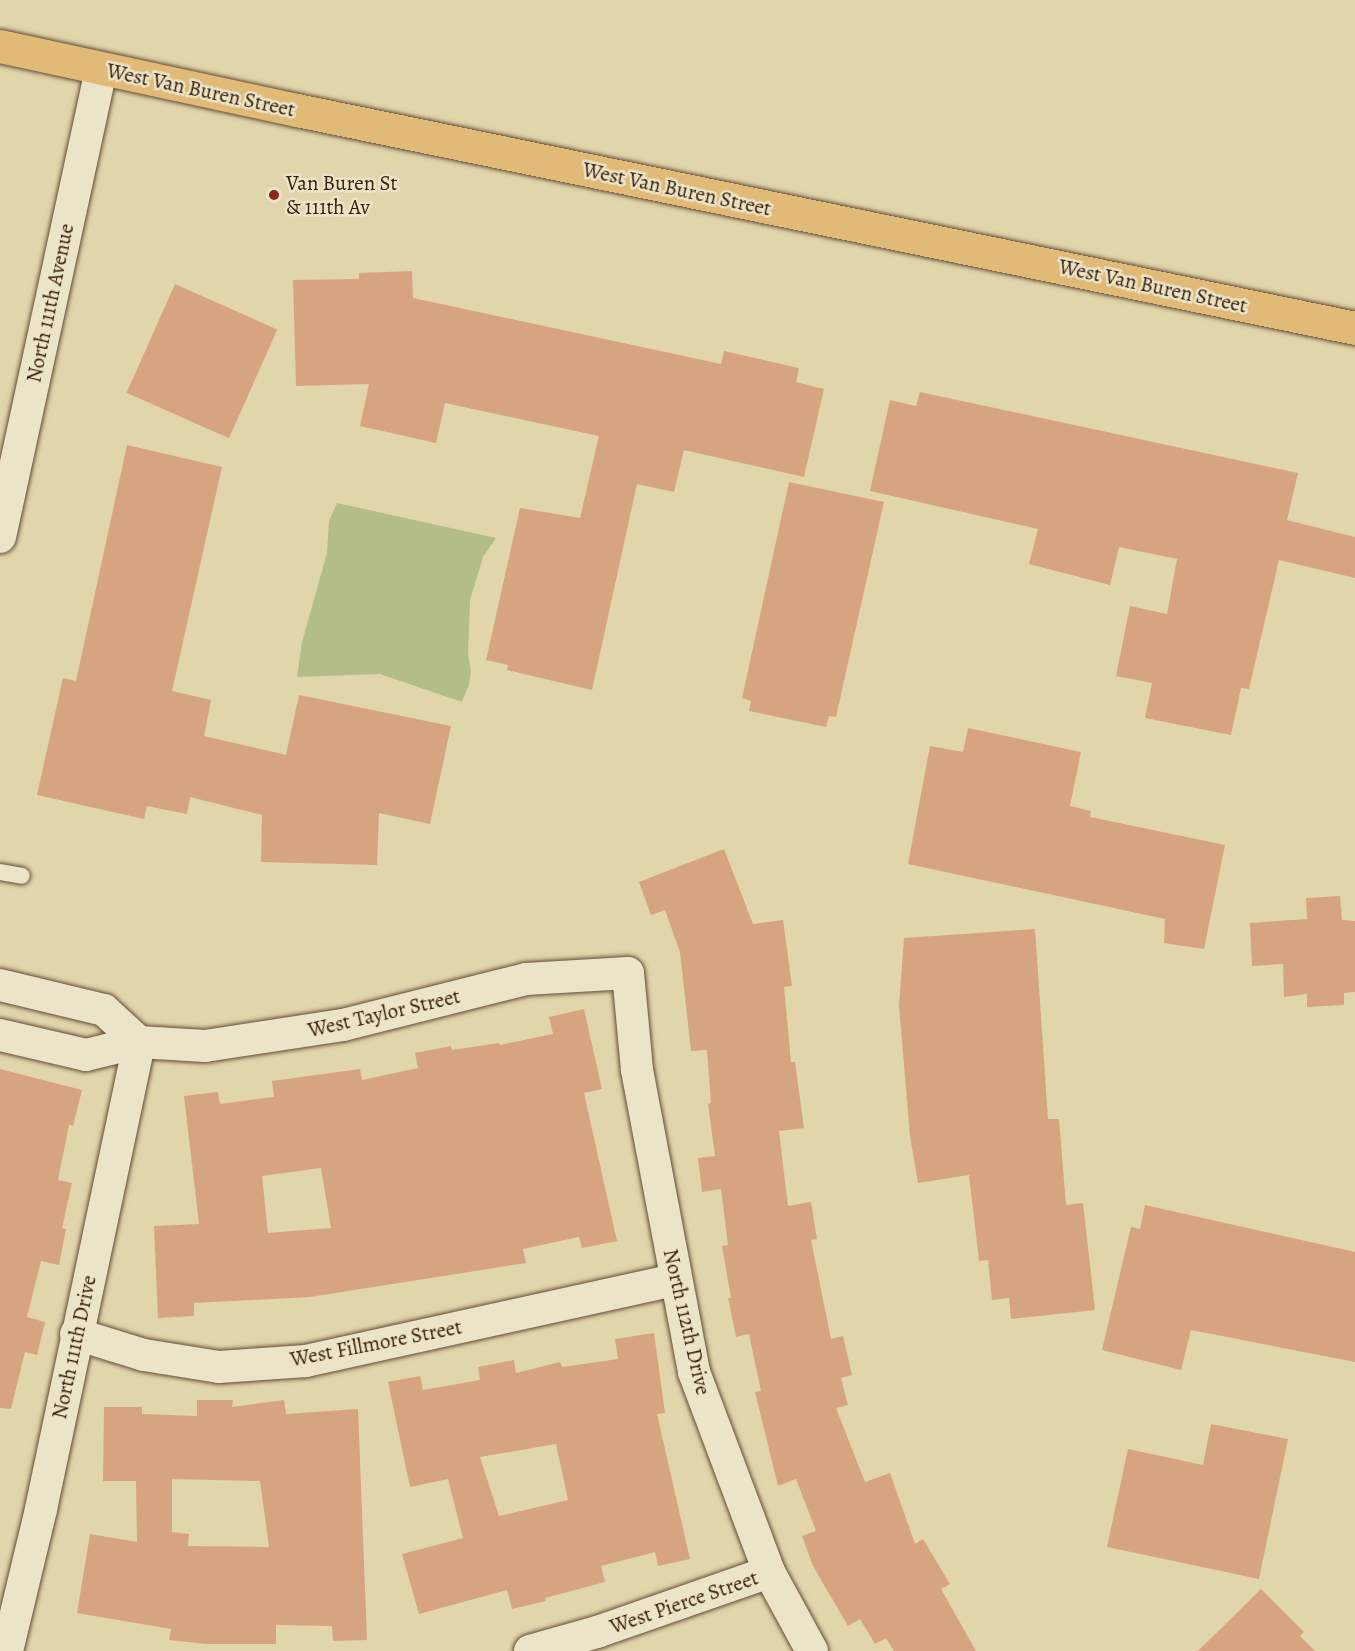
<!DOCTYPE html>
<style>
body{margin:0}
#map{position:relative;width:1355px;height:1651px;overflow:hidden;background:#e1d5ab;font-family:Alegreya,serif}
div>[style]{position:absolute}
.green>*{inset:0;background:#b3bd89}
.building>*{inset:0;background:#d7a481;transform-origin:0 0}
.roads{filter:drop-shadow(0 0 2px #644d34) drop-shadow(0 0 2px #644d34)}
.service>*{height:16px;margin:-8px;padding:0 8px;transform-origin:8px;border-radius:8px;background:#ece4c8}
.minor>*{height:32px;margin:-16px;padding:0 16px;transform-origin:16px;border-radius:16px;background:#ece4c8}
.primary>*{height:33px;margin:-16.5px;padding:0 16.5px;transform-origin:16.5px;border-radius:16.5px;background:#e0ba76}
.dots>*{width:16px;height:16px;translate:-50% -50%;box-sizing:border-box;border:3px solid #ece4c8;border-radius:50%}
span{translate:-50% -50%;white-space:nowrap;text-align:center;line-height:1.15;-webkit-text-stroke:5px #ece4c8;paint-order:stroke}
.street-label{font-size:21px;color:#3a200c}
.poi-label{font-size:21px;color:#3a200c}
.left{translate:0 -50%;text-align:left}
</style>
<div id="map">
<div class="green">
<i style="clip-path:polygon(337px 503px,496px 538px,483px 557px,470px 600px,468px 653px,471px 672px,469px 685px,462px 702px,380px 674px,297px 677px,302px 642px,327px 553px,329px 521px)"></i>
</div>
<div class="building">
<i style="clip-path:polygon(412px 271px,413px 298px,721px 364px,724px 351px,768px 361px,799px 368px,796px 382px,824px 389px,804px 477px,684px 450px,674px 492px,637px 484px,592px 690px,507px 670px,508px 665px,486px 660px,520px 508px,580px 518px,599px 436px,445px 403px,436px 443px,360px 426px,369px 384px,296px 386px,293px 280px,359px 279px,359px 273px)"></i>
<i style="left:175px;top:284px;width:112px;height:119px;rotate:24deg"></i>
<i style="clip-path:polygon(920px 392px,1298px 473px,1287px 520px,1355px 537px,1355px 578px,1279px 560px,1249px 689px,1241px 688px,1231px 735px,1145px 718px,1152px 683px,1116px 676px,1130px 606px,1167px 614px,1177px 559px,1119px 547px,1110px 585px,1029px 564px,1038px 529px,870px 491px,890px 400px,916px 406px)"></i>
<i style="clip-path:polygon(127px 445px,222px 467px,172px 691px,211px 700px,204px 736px,286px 755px,299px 695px,451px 726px,430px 824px,379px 813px,377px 865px,261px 862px,262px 815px,190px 797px,187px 814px,147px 806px,144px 819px,37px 795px,63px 678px,76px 681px)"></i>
<i style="clip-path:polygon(789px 482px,884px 502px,836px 717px,829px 716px,826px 727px,749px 711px,751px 701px,742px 698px)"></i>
<i style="clip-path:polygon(968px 728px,1081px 752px,1070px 806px,1091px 811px,1090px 817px,1225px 845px,1204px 949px,1164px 943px,1165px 919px,908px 864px,930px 746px,963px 752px)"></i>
<i style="clip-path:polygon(724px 849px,753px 924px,783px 920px,792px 986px,784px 987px,791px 1062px,795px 1062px,804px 1128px,779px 1131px,788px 1206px,811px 1202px,817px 1239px,811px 1240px,831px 1339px,843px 1336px,852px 1375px,841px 1378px,848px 1405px,836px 1408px,865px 1482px,890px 1473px,915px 1544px,923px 1539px,950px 1584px,941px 1589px,976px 1651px,894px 1651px,886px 1638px,875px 1644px,860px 1619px,848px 1626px,813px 1566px,802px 1536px,816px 1531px,796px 1479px,778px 1486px,755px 1392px,761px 1391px,749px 1334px,736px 1337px,728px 1298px,731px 1298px,722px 1246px,728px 1245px,721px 1189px,702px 1192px,698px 1158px,715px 1156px,708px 1104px,711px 1103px,707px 1050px,691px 1051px,680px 952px,665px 910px,651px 915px,639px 882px)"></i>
<i style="clip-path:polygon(1340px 896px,1342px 920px,1355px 921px,1355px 992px,1344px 993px,1344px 1005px,1307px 1007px,1307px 994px,1284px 997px,1283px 964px,1252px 966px,1250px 923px,1307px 919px,1306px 898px)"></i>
<i style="clip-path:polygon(1035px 929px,1048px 1119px,1059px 1119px,1066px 1205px,1083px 1203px,1095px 1310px,1011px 1319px,1009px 1298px,992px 1300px,988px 1260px,979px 1261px,969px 1175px,918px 1183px,910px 1136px,899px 1006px,904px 938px)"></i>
<i style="clip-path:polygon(evenodd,584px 1009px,602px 1089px,584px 1093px,617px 1241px,582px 1248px,579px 1237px,523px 1249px,526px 1263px,310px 1297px,194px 1303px,194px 1316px,158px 1318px,154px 1226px,199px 1224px,184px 1096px,218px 1092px,220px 1104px,274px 1097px,272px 1081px,360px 1069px,362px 1080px,418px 1068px,415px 1053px,451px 1046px,452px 1050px,499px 1043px,500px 1045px,553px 1034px,549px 1017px,584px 1009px,321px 1168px,331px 1228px,268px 1233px,262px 1176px,321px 1168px)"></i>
<i style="clip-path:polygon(0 1069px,82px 1090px,73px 1126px,69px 1125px,58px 1180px,72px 1183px,62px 1228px,66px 1229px,59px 1265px,41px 1261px,27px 1317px,45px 1322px,37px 1355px,25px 1352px,11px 1409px,0 1408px)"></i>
<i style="clip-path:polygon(1145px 1205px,1355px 1252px,1355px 1362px,1191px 1330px,1181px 1370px,1102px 1350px,1131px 1227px,1140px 1229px)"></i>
<i style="clip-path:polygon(evenodd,654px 1333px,665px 1413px,657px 1414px,690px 1559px,658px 1566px,655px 1552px,601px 1566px,605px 1582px,545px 1598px,546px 1601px,512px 1609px,507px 1590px,419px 1614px,402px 1554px,463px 1538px,448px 1479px,410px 1487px,388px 1382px,420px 1376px,423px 1390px,480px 1380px,478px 1367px,514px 1360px,516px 1373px,560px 1362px,562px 1367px,618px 1359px,615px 1339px,654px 1333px,556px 1444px,568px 1500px,499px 1516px,480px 1457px,556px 1444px)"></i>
<i style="clip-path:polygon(evenodd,197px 1400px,233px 1400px,232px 1407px,284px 1400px,286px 1414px,358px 1409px,367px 1640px,333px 1641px,332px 1626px,276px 1625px,276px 1644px,205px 1644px,169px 1640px,171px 1629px,77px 1613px,90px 1534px,137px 1542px,136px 1481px,103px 1481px,104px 1407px,142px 1407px,142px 1414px,197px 1416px,197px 1400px,172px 1479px,260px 1481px,269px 1547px,188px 1546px,189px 1534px,172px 1532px,172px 1479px)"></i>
<i style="clip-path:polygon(1211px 1424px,1288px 1439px,1259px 1579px,1107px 1547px,1128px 1449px,1203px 1465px)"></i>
<i style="clip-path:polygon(1261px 1589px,1304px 1632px,1300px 1636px,1315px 1651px,1198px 1651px)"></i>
</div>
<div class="roads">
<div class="service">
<i style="left:0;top:872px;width:22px;rotate:10deg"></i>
</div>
<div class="minor">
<i style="left:0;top:537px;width:479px;rotate:-77.8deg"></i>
<i style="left:0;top:985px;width:107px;rotate:13.5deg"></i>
<i style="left:104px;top:1010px;width:47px;rotate:42.4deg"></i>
<i style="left:0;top:1035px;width:88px;rotate:13.1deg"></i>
<i style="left:86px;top:1055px;width:55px;rotate:-13.8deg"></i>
<i style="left:139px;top:1042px;width:66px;rotate:3.5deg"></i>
<i style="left:205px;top:1046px;width:140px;rotate:-8.7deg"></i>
<i style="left:343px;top:1025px;width:189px;rotate:-14.1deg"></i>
<i style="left:526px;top:979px;width:102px;rotate:-3.4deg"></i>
<i style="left:628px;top:973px;width:97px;rotate:84.7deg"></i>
<i style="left:637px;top:1070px;width:307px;rotate:79.3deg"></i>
<i style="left:694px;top:1372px;width:214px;rotate:69.4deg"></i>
<i style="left:769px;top:1572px;width:90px;rotate:61.4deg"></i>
<i style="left:76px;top:1334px;width:71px;rotate:17.2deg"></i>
<i style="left:144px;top:1355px;width:76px;rotate:9.1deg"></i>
<i style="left:219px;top:1367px;width:87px;rotate:-3.9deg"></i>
<i style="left:306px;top:1361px;width:378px;rotate:-12.4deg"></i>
<i style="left:7px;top:1651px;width:146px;rotate:-76.5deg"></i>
<i style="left:41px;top:1509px;width:477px;rotate:-78.1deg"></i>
<i style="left:530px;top:1651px;width:70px;rotate:-15.8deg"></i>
<i style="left:597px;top:1632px;width:182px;rotate:-19.2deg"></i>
</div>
<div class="primary">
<i style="left:0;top:46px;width:304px;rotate:12.2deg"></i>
<i style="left:297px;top:110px;width:1080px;rotate:11.64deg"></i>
</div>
</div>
<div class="dots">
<i style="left:274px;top:195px;background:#8f2418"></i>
</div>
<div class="street-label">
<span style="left:201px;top:90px;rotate:12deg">West Van Buren Street</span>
<span style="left:677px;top:189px;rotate:12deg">West Van Buren Street</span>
<span style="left:1153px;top:286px;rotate:12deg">West Van Buren Street</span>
<span style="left:50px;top:303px;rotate:-78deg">North 111th Avenue</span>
<span style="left:384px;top:1013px;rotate:-13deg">West Taylor Street</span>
<span style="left:687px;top:1322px;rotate:77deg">North 112th Drive</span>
<span style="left:376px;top:1343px;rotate:-11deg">West Fillmore Street</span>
<span style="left:74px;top:1347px;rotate:-78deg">North 111th Drive</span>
<span style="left:684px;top:1602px;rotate:-19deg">West Pierce Street</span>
</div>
<div class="poi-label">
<span class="left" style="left:286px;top:195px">Van Buren St<br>&amp; 111th Av</span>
</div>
</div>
